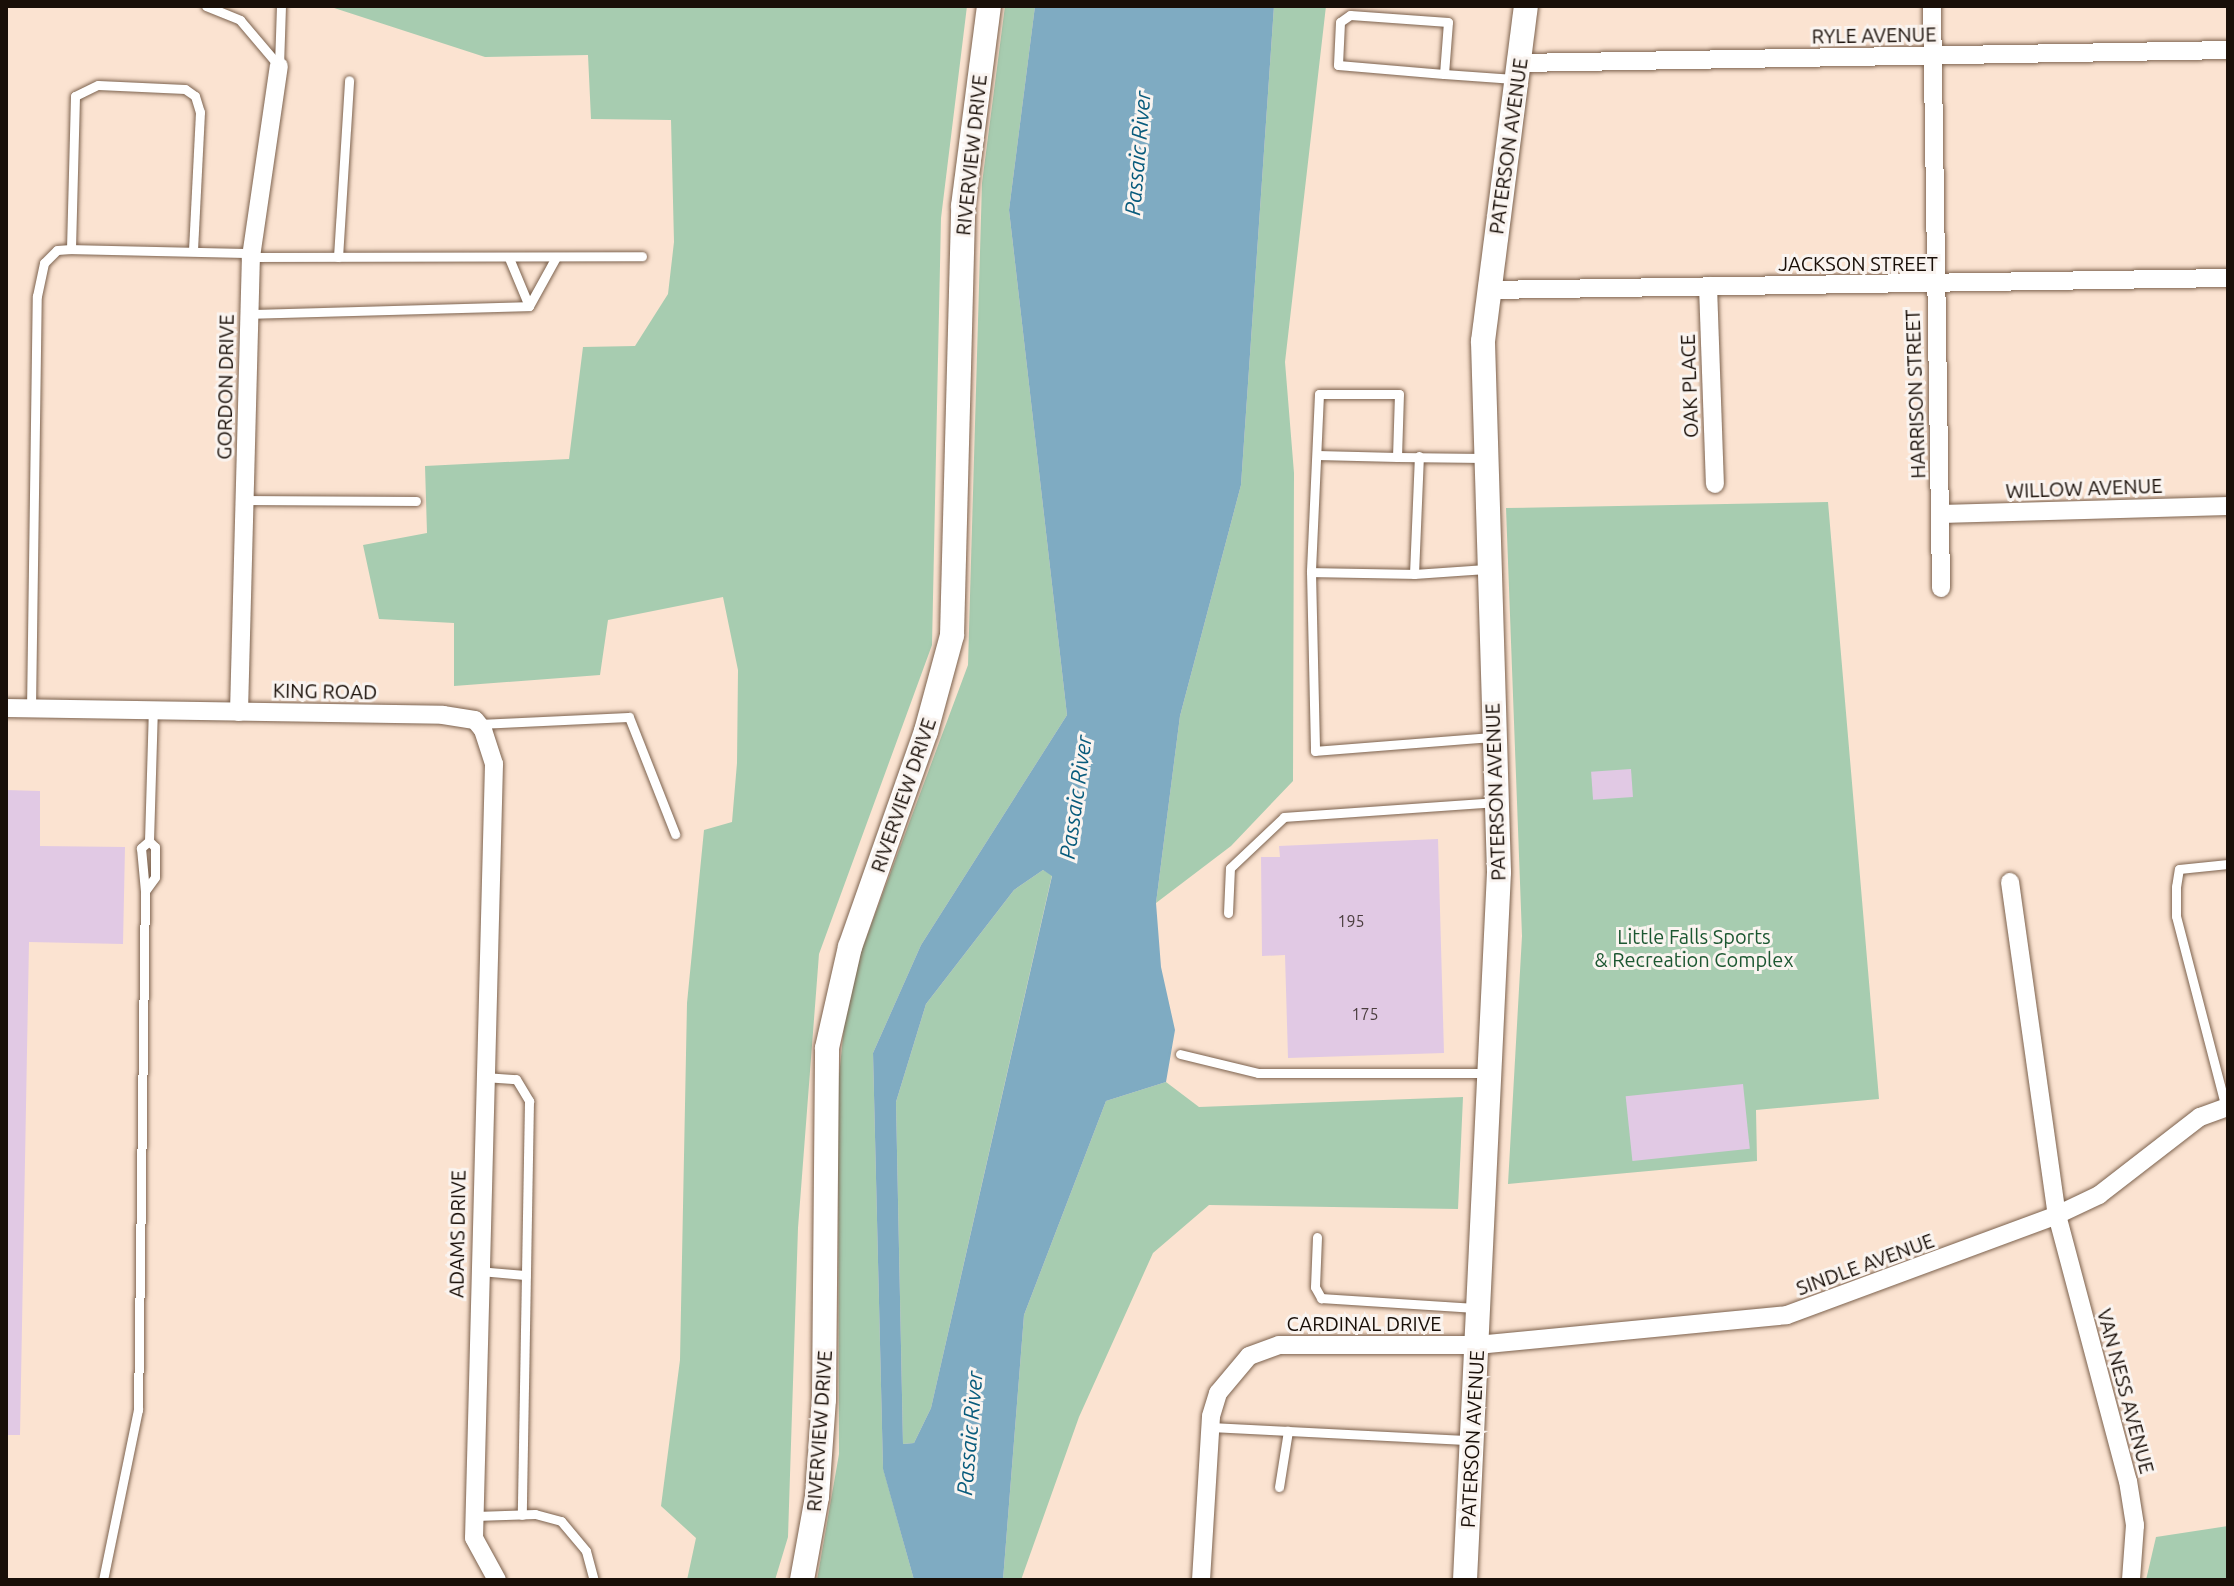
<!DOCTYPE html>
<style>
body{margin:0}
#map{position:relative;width:2234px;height:1586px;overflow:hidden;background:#fbe3d1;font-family:Ubuntu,sans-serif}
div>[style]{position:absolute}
.green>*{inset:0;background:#a7ccb0}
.water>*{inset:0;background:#7fabc2}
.building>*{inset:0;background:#e1c9e4;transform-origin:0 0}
.roads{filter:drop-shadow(0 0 2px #7c624e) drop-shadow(0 0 2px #7c624e)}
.lane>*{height:9px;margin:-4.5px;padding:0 4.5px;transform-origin:4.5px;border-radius:4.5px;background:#fff}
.street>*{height:18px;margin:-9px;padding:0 9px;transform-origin:9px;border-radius:9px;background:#fff}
.secondary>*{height:24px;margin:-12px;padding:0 12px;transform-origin:12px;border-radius:12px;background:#fff}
span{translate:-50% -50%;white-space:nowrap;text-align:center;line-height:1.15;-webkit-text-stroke:6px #faf4f0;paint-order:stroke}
.number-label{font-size:16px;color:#4b3e3f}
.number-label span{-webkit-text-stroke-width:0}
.street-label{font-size:20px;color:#190f08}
.park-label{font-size:20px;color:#1c5731}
.water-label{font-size:22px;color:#085b7c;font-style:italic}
.frame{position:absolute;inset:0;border:8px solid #190f08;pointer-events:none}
</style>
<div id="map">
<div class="green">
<i style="clip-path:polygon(328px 6px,967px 6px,941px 218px,932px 645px,819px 954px,798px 1228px,788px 1537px,775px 1580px,687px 1580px,696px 1538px,661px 1506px,680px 1360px,687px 1003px,704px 830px,732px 822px,737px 763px,738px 670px,723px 597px,608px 620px,600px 675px,454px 686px,454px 623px,379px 619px,363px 545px,427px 533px,425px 466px,569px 459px,583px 347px,635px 346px,668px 294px,674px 242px,671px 120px,591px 119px,588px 55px,485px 57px)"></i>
<i style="clip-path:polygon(1005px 6px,1035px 6px,1009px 210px,1067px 715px,921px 945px,873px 1053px,883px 1468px,914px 1580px,817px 1580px,839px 1454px,838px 1087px,848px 987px,968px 665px,982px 183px)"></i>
<i style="clip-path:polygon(1274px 6px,1326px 6px,1285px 362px,1294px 473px,1293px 781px,1231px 846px,1156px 903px,1180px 716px,1241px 485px)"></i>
<i style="clip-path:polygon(1828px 502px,1879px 1099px,1756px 1110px,1757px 1161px,1508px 1184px,1522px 936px,1506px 508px)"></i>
<i style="clip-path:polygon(1043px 870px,1052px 875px,931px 1408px,914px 1443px,903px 1444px,896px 1102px,926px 1004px,1014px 890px)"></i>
<i style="clip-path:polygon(1166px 1082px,1199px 1107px,1463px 1097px,1458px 1209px,1209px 1205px,1153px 1253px,1079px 1417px,1021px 1580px,1003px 1580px,1024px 1315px,1106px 1101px)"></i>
<i style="clip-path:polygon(2228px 1526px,2228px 1580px,2146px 1580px,2156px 1537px)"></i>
</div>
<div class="water">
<i style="clip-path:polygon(evenodd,1035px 6px,1274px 6px,1241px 485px,1180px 716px,1156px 903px,1161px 967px,1175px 1030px,1166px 1082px,1106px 1101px,1024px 1315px,1003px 1580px,914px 1580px,883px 1469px,873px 1053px,921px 945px,1067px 715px,1009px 210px,1035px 6px,1043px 870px,1052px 876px,931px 1408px,914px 1443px,903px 1444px,896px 1102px,926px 1004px,1014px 890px,1043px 870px)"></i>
</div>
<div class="building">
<i style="left:1631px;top:769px;width:28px;height:40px;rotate:86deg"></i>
<i style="clip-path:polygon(6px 790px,40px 791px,40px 846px,125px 847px,123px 944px,29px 942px,20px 1435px,6px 1435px)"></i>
<i style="clip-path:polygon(1438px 839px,1444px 1053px,1288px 1058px,1285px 955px,1262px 956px,1261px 857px,1280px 857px,1279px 846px)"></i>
<i style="left:1743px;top:1084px;width:65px;height:118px;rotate:84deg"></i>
</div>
<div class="roads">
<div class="lane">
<i style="left:206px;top:6px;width:37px;rotate:22deg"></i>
<i style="left:240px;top:20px;width:60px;rotate:49.7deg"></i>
<i style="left:279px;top:66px;width:60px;rotate:-88.1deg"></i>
<i style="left:1444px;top:74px;width:52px;rotate:-85.6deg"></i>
<i style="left:1448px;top:22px;width:98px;rotate:-175.9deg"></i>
<i style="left:1350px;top:15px;width:12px;rotate:145deg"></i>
<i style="left:1340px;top:22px;width:43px;rotate:92.7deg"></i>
<i style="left:1338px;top:65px;width:106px;rotate:4.9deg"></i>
<i style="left:1444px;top:74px;width:70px;rotate:4.1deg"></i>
<i style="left:71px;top:249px;width:153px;rotate:-88.5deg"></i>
<i style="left:75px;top:96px;width:25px;rotate:-26deg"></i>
<i style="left:98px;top:85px;width:87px;rotate:2.6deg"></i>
<i style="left:185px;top:89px;width:12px;rotate:35deg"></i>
<i style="left:195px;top:96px;width:17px;rotate:73deg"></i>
<i style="left:200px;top:112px;width:138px;rotate:92.9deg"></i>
<i style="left:251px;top:257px;width:391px;rotate:-0.1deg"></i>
<i style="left:338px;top:257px;width:177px;rotate:-86.4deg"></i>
<i style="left:509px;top:258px;width:52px;rotate:67.4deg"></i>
<i style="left:529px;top:306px;width:56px;rotate:-61.1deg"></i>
<i style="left:249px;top:314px;width:280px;rotate:-1.6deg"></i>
<i style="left:1317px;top:455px;width:80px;rotate:1.4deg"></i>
<i style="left:1484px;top:458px;width:87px;rotate:-179.3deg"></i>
<i style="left:1397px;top:457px;width:63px;rotate:-88.2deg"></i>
<i style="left:1399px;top:394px;width:80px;rotate:180deg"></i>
<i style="left:1319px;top:394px;width:178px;rotate:92.6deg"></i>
<i style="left:1311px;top:572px;width:179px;rotate:88.7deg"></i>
<i style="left:1315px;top:751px;width:179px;rotate:-4.5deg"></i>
<i style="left:244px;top:500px;width:172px;rotate:0.3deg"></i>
<i style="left:1311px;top:572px;width:103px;rotate:1.1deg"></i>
<i style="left:1414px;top:574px;width:118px;rotate:-87.6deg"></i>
<i style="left:1414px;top:574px;width:72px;rotate:-4deg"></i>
<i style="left:31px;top:709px;width:413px;rotate:-89.2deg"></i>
<i style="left:37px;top:296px;width:34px;rotate:-78deg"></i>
<i style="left:44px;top:263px;width:18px;rotate:-45deg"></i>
<i style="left:57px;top:250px;width:14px;rotate:-4deg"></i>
<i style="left:71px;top:249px;width:181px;rotate:1.3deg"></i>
<i style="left:478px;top:724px;width:151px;rotate:-2.7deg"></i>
<i style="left:629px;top:717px;width:126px;rotate:68.5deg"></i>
<i style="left:149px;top:841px;width:11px;rotate:139deg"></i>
<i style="left:141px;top:848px;width:43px;rotate:84.7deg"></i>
<i style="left:145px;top:891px;width:17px;rotate:-54deg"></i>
<i style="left:155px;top:877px;width:30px;rotate:-90deg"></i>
<i style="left:155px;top:847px;width:8px;rotate:-135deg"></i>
<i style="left:149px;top:841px;width:131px;rotate:-88.3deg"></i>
<i style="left:1228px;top:913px;width:45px;rotate:-87.5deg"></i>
<i style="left:1230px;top:868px;width:74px;rotate:-43.4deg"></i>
<i style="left:1284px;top:817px;width:213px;rotate:-4deg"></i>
<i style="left:1180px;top:1054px;width:80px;rotate:13.7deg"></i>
<i style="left:1258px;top:1073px;width:232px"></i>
<i style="left:484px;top:1077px;width:32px;rotate:4deg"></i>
<i style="left:516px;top:1079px;width:26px;rotate:59deg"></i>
<i style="left:529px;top:1101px;width:414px;rotate:91deg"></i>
<i style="left:2226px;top:1108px;width:198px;rotate:-104.6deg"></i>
<i style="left:2176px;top:916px;width:29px;rotate:-90deg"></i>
<i style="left:2176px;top:887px;width:18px;rotate:-81deg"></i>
<i style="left:2179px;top:869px;width:49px;rotate:-5.8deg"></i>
<i style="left:1317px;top:1237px;width:50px;rotate:92.3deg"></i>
<i style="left:1315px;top:1287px;width:13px;rotate:61deg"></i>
<i style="left:1321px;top:1298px;width:154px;rotate:3.7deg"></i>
<i style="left:479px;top:1271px;width:47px;rotate:4.9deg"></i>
<i style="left:1210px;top:1427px;width:261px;rotate:2.9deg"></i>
<i style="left:1279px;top:1487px;width:57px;rotate:-80.9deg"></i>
<i style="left:475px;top:1516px;width:60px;rotate:-1.9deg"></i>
<i style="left:535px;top:1514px;width:27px;rotate:15deg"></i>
<i style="left:561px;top:1521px;width:39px;rotate:50deg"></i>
<i style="left:586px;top:1551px;width:30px;rotate:75deg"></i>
<i style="left:103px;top:1580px;width:174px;rotate:-78.4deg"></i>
<i style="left:138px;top:1410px;width:519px;rotate:-89.23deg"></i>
</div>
<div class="street">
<i style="left:1932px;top:6px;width:582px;rotate:89.11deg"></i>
<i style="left:1520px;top:63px;width:708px;rotate:-1.05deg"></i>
<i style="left:1708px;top:286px;width:198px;rotate:88deg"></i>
<i style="left:1488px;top:290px;width:740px;rotate:-0.93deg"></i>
<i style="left:1941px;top:514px;width:287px;rotate:-1.6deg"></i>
<i style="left:6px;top:708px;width:437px;rotate:0.9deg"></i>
<i style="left:443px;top:715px;width:32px;rotate:9deg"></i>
<i style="left:475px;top:720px;width:13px;rotate:51deg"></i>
<i style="left:483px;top:730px;width:36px;rotate:72deg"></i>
<i style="left:494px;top:764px;width:774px;rotate:91.48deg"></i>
<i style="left:474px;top:1538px;width:48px;rotate:61.3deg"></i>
<i style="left:239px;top:712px;width:455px;rotate:-88.5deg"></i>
<i style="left:251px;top:257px;width:193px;rotate:-81.7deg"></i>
<i style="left:2010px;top:882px;width:336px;rotate:82deg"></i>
<i style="left:2057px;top:1215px;width:275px;rotate:75.1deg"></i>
<i style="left:2128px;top:1481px;width:45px;rotate:81deg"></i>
<i style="left:2135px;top:1525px;width:55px;rotate:94.2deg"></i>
<i style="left:1201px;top:1580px;width:164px;rotate:-86.5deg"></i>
<i style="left:1211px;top:1416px;width:24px;rotate:-73deg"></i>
<i style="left:1218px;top:1393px;width:48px;rotate:-50deg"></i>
<i style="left:1249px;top:1356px;width:32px;rotate:-20deg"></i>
<i style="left:1279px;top:1345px;width:198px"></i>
<i style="left:1477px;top:1345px;width:311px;rotate:-5.5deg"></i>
<i style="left:1787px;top:1315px;width:288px;rotate:-20.3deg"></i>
<i style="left:2057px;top:1215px;width:47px;rotate:-25.5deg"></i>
<i style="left:2099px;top:1195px;width:128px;rotate:-37.7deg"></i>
<i style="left:2200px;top:1117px;width:30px;rotate:-20deg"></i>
</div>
<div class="secondary">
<i style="left:802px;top:1580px;width:84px;rotate:-79.8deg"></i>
<i style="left:817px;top:1497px;width:97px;rotate:-85.9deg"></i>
<i style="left:824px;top:1400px;width:352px;rotate:-89.5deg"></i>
<i style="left:827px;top:1048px;width:104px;rotate:-77.2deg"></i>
<i style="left:850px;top:947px;width:229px;rotate:-70.6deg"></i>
<i style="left:926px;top:731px;width:99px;rotate:-74.8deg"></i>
<i style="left:952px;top:635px;width:429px;rotate:-88.5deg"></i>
<i style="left:963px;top:206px;width:202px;rotate:-82.6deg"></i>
<i style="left:1465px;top:1580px;width:709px;rotate:-87.25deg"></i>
<i style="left:1499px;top:872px;width:531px;rotate:-91.73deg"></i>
<i style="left:1483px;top:341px;width:338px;rotate:-82.7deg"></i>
</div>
</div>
<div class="number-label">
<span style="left:1351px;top:921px">195</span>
<span style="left:1365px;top:1014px">175</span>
</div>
<div class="street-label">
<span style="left:1874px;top:35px;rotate:-1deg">RYLE AVENUE</span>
<span style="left:1508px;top:146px;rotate:-82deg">PATERSON AVENUE</span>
<span style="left:971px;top:155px;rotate:-84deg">RIVERVIEW DRIVE</span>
<span style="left:1858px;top:263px">JACKSON STREET</span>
<span style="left:1689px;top:386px;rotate:-92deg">OAK PLACE</span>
<span style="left:225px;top:387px;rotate:-89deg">GORDON DRIVE</span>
<span style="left:1915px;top:394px;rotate:-92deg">HARRISON STREET</span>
<span style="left:2084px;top:488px;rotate:-2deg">WILLOW AVENUE</span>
<span style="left:325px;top:691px;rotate:1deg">KING ROAD</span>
<span style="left:1495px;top:792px;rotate:-92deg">PATERSON AVENUE</span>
<span style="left:903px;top:795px;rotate:-71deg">RIVERVIEW DRIVE</span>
<span style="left:457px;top:1234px;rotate:-89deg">ADAMS DRIVE</span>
<span style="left:1865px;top:1264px;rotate:-20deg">SINDLE AVENUE</span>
<span style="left:1364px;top:1323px">CARDINAL DRIVE</span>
<span style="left:2126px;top:1391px;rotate:75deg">VAN NESS AVENUE</span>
<span style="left:819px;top:1431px;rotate:-86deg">RIVERVIEW DRIVE</span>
<span style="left:1472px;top:1439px;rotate:-87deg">PATERSON AVENUE</span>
</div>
<div class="park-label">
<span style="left:1694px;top:948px">Little Falls Sports<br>&amp; Recreation Complex</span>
</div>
<div class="water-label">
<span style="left:1137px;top:153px;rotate:-85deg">Passaic River</span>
<span style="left:1075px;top:797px;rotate:-82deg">Passaic River</span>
<span style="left:969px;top:1433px;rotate:-85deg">Passaic River</span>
</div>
<div class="frame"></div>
</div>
